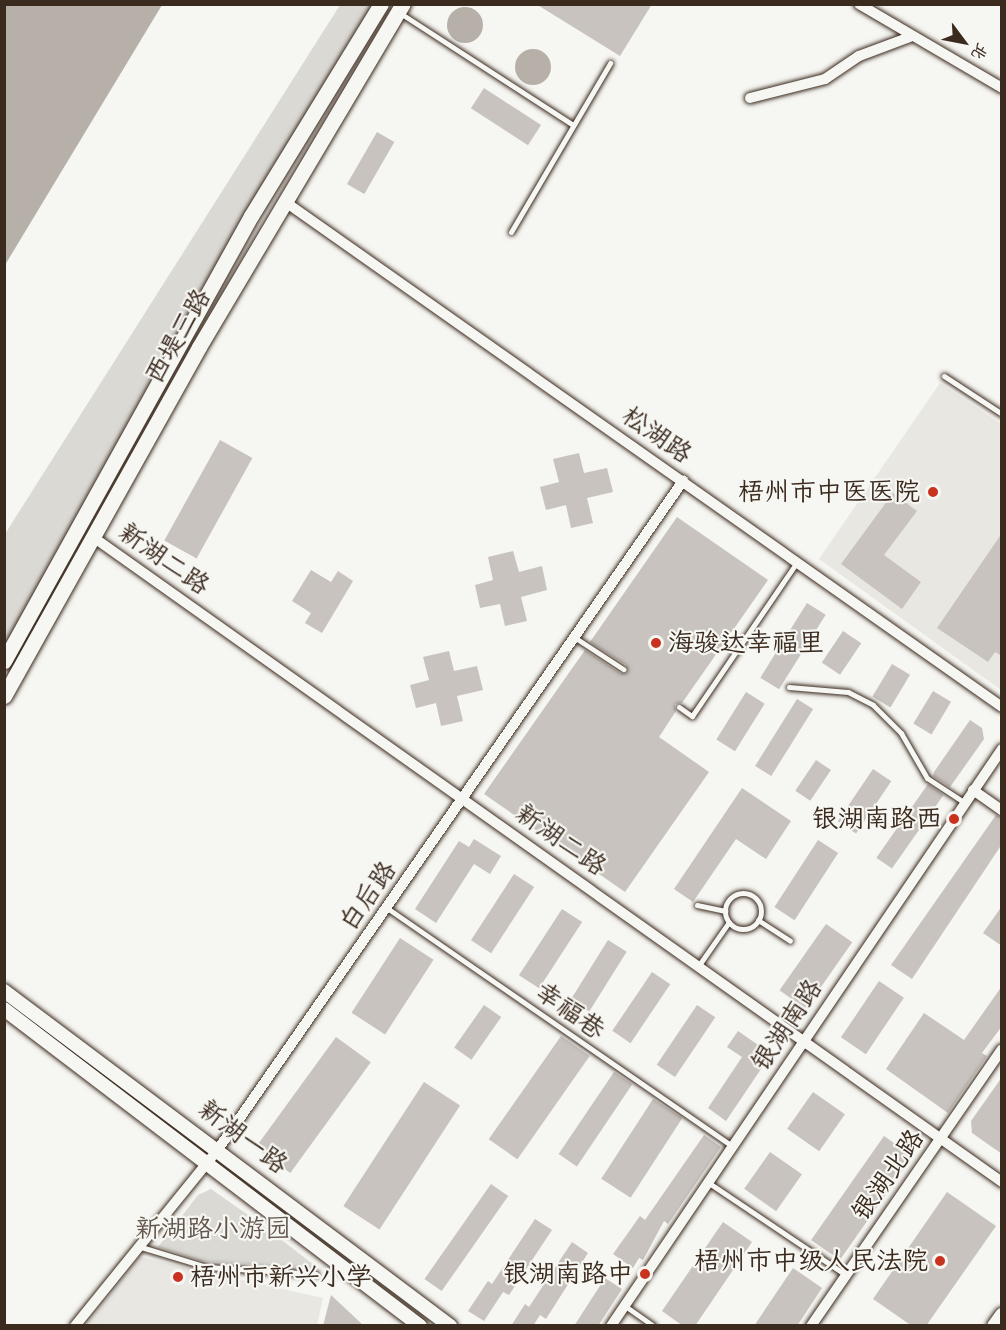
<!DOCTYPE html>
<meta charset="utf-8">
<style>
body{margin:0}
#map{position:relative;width:1006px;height:1330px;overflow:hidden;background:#f6f6f2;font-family:Caveat,"LXGW WenKai TC",sans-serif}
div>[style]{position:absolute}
.built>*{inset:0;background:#e8e7e2}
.green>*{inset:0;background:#dad9d3}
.water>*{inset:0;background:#b6b0a9}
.round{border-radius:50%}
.building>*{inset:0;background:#c8c3be;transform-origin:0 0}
.roads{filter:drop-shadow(0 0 2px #3b2a1e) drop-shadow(0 0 2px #3b2a1e)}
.lane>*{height:5px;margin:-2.5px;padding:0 2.5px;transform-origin:2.5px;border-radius:2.5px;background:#f6f6f2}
.lane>.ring{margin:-2.5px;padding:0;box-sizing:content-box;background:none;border:5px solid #f6f6f2;border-radius:50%}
.street>*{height:10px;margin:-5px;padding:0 5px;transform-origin:5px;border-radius:5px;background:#f6f6f2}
.secondary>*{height:14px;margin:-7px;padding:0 7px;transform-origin:7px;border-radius:7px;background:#f6f6f2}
.primary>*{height:15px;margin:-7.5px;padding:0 7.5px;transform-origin:7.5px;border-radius:7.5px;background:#f6f6f2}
.dots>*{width:16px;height:16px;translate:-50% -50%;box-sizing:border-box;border:3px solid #f6f6f2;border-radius:50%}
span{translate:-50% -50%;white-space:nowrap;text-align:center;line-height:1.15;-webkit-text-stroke:4.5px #f6f6f2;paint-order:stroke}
.street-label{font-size:26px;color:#3b2a1e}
.poi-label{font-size:26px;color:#3b2a1e}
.right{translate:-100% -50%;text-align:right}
.left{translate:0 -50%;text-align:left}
.park-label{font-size:26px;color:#63564b}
.frame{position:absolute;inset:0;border:6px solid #3b2a1e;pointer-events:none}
.north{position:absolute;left:934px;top:12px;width:60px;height:60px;-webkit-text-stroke:4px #f6f6f2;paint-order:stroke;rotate:122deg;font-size:16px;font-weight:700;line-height:24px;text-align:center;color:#3b2a1e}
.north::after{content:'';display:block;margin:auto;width:21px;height:27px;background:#3b2a1e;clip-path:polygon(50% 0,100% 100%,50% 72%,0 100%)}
</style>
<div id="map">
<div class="built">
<i style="clip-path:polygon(940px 383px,1001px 424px,1001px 690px,819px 559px)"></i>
<i style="clip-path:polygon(140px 1257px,323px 1298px,317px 1325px,86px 1325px)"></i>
</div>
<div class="green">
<i style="clip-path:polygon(340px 5px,381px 5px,5px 661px,5px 534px)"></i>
<i style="clip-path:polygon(211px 1189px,261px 1224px,318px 1268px,202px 1261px,158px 1247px,198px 1195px)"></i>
</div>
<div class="water">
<i style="clip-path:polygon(5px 4px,162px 5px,5px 265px,4px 5px)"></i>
<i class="round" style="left:447px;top:7px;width:36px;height:36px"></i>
<i class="round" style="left:515px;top:49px;width:36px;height:36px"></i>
</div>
<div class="building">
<i style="clip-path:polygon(536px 4px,652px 4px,620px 56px)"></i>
<i style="left:484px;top:88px;width:68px;height:24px;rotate:33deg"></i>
<i style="left:377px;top:132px;width:20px;height:60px;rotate:30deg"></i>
<i style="left:220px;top:440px;width:37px;height:115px;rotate:29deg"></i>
<i style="clip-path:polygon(579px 453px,584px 473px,607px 468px,613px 492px,587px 498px,593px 523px,571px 528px,566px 505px,546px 510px,540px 487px,559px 482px,553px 459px)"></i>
<i style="clip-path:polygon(893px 493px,917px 511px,884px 555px,921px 582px,902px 609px,841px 564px)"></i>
<i style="clip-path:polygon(677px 517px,768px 580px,682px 703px,675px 704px,676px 711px,659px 737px,709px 772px,625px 892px,484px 794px,585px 650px,620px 673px,627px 672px,626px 665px,590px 642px)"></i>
<i style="clip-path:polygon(1002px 533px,1002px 656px,995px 652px,988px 662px,937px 628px)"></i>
<i style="clip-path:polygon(513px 551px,519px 572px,542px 566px,547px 590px,521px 597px,527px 621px,505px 626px,500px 604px,480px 608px,475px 585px,493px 580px,488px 557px)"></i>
<i style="clip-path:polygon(311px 570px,331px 582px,338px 571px,353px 581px,322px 633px,305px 623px,311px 613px,292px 601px)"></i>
<i style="left:807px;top:603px;width:22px;height:88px;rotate:32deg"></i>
<i style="left:843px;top:631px;width:22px;height:38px;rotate:34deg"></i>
<i style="clip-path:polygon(449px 651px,454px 671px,477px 666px,483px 690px,457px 696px,463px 721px,441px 726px,436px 703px,416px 708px,410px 685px,429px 680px,423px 657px)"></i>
<i style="left:892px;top:664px;width:21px;height:38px;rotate:31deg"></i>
<i style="left:933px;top:691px;width:21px;height:38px;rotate:31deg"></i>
<i style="left:746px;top:692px;width:22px;height:56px;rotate:32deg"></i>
<i style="left:797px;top:699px;width:19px;height:79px;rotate:32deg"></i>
<i style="clip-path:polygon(970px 720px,982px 728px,984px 739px,950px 787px,933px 776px,934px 772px)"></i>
<i style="left:816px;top:760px;width:18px;height:37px;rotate:34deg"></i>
<i style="left:873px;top:769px;width:22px;height:63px;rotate:34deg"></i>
<i style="left:928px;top:784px;width:19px;height:90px;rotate:35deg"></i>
<i style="clip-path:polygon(742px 788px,791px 821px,766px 859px,736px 839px,693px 902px,674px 889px)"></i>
<i style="clip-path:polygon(996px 815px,1002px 817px,1002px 844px,912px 979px,891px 965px)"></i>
<i style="clip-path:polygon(474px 839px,501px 856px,490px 874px,474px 864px,436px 923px,415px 909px,459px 841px,469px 847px)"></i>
<i style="left:818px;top:840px;width:24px;height:80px;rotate:33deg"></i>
<i style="left:514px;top:874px;width:24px;height:79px;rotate:33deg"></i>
<i style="clip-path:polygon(1002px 906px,1002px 946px,983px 933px)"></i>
<i style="left:562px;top:909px;width:24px;height:79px;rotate:33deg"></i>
<i style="left:826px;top:924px;width:32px;height:81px;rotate:35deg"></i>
<i style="left:400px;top:938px;width:40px;height:89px;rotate:33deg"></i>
<i style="left:608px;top:940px;width:22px;height:71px;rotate:32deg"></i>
<i style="left:652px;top:972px;width:22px;height:71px;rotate:34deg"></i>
<i style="left:879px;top:981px;width:30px;height:68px;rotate:34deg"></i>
<i style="clip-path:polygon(1002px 986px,1002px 1026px,982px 1053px,987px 1056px,948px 1113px,886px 1069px,924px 1013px,964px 1040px)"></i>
<i style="left:484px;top:1005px;width:21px;height:52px;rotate:35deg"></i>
<i style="left:697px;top:1005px;width:22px;height:72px;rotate:34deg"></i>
<i style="clip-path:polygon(738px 1031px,771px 1054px,726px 1121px,708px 1108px,742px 1057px,727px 1047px)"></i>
<i style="left:561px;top:1036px;width:35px;height:126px;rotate:35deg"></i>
<i style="left:336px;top:1037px;width:43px;height:137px;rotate:36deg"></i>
<i style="left:614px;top:1072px;width:22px;height:99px;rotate:34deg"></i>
<i style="clip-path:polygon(1002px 1077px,1002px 1154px,972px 1133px,971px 1121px)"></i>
<i style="left:424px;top:1082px;width:43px;height:148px;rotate:33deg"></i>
<i style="left:813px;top:1092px;width:39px;height:45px;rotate:35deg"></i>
<i style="left:653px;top:1099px;width:35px;height:95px;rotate:33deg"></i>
<i style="clip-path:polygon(704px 1135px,721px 1147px,668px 1224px,664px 1221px,643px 1260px,639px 1258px,633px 1268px,613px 1254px,640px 1216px,645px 1220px)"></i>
<i style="left:884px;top:1136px;width:35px;height:127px;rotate:35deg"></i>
<i style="left:770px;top:1152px;width:39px;height:45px;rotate:35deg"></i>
<i style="left:491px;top:1184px;width:21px;height:116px;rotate:35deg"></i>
<i style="clip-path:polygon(947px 1192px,996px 1226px,926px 1326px,912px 1326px,873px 1299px)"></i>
<i style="clip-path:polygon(535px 1219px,552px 1230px,509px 1295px,503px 1292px,484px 1321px,468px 1311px,488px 1281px,492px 1284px)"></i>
<i style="clip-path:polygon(723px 1222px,752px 1242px,695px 1326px,683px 1326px,662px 1311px)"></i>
<i style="clip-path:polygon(572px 1242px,588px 1253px,546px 1319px,540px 1315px,533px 1326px,511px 1326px,525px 1304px,529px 1307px)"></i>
<i style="clip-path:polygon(793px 1268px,822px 1288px,797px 1326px,754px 1326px)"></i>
<i style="clip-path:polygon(605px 1278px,622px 1289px,598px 1326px,574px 1326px)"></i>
<i style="clip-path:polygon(331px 1295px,364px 1326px,323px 1326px)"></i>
</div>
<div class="roads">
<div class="lane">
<i style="left:400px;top:13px;width:206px;rotate:32.9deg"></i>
<i style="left:511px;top:232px;width:196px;rotate:-59.6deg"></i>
<i style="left:944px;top:376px;width:69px;rotate:33.2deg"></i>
<i style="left:574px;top:637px;width:59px;rotate:33.1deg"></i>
<i style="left:789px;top:687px;width:59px;rotate:4.8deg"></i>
<i style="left:848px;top:692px;width:28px;rotate:27deg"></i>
<i style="left:873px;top:705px;width:40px;rotate:45deg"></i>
<i style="left:901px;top:733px;width:52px;rotate:60deg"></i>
<i style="left:927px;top:778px;width:45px;rotate:33.3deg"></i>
<i style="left:679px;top:707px;width:16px;rotate:35deg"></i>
<i style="left:692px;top:716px;width:186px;rotate:-55.7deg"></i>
<i class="ring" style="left:725px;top:893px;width:31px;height:31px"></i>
<i style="left:697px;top:905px;width:29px;rotate:12deg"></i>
<i style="left:387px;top:908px;width:419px;rotate:34.6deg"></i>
<i style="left:758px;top:920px;width:38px;rotate:33deg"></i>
<i style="left:699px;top:965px;width:52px;rotate:-55.1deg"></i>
<i style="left:709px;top:1183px;width:165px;rotate:33.9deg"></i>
<i style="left:141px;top:1247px;width:69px;rotate:16.9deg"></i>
<i style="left:207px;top:1267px;width:109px;rotate:3.7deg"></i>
<i style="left:625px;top:1306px;width:35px;rotate:35deg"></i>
</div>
<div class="street">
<i style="left:859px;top:4px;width:166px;rotate:30.4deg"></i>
<i style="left:750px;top:98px;width:77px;rotate:-14.2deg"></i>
<i style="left:825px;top:79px;width:41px;rotate:-34.1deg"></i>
<i style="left:859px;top:56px;width:54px;rotate:-20.4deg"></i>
<i style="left:284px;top:201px;width:878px;rotate:35.17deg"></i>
<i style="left:93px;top:537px;width:1115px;rotate:35.36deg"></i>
<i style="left:973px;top:790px;width:35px;rotate:35deg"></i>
<i style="left:75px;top:1326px;width:229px;rotate:-51deg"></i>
<i style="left:219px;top:1148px;width:813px;rotate:-55.18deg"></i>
<i style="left:611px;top:1326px;width:697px;rotate:-55.88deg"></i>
<i style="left:811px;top:1326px;width:336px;rotate:-55.4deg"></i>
</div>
<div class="secondary">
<i style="left:4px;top:991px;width:558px;rotate:36.91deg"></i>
<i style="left:4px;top:1009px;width:523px;rotate:37.31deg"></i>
<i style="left:994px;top:1326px;width:14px;rotate:-54deg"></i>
</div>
<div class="primary">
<i style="left:4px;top:661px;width:509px;rotate:-60.97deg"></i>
<i style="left:251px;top:216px;width:249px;rotate:-58.5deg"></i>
<i style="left:4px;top:696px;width:400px;rotate:-60.8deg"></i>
<i style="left:199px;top:347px;width:399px;rotate:-59.3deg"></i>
</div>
</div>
<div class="dots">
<i style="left:933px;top:492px;background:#c8321e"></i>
<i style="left:656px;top:643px;background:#c8321e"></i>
<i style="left:954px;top:819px;background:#c8321e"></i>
<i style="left:940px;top:1261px;background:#c8321e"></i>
<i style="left:645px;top:1274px;background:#c8321e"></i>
<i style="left:178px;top:1277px;background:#c8321e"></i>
</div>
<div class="street-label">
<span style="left:178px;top:336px;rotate:-60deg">西堤三路</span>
<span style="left:657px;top:435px;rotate:35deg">松湖路</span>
<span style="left:164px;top:559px;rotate:35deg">新湖二路</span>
<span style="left:561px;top:840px;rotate:35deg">新湖二路</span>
<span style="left:368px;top:896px;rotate:-55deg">白后路</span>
<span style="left:570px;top:1011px;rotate:35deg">幸福巷</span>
<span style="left:787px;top:1025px;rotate:-56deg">银湖南路</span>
<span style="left:243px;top:1137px;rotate:37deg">新湖一路</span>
<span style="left:888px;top:1175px;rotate:-55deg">银湖北路</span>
</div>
<div class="poi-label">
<span class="right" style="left:920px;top:492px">梧州市中医医院</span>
<span class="left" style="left:668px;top:643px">海骏达幸福里</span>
<span class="right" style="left:942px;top:819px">银湖南路西</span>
<span class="right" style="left:928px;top:1261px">梧州市中级人民法院</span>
<span class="right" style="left:633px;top:1274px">银湖南路中</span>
<span class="left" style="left:190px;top:1277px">梧州市新兴小学</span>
</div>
<div class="park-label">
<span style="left:213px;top:1229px">新湖路小游园</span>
</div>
<div class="frame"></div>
<div class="north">北</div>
</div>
